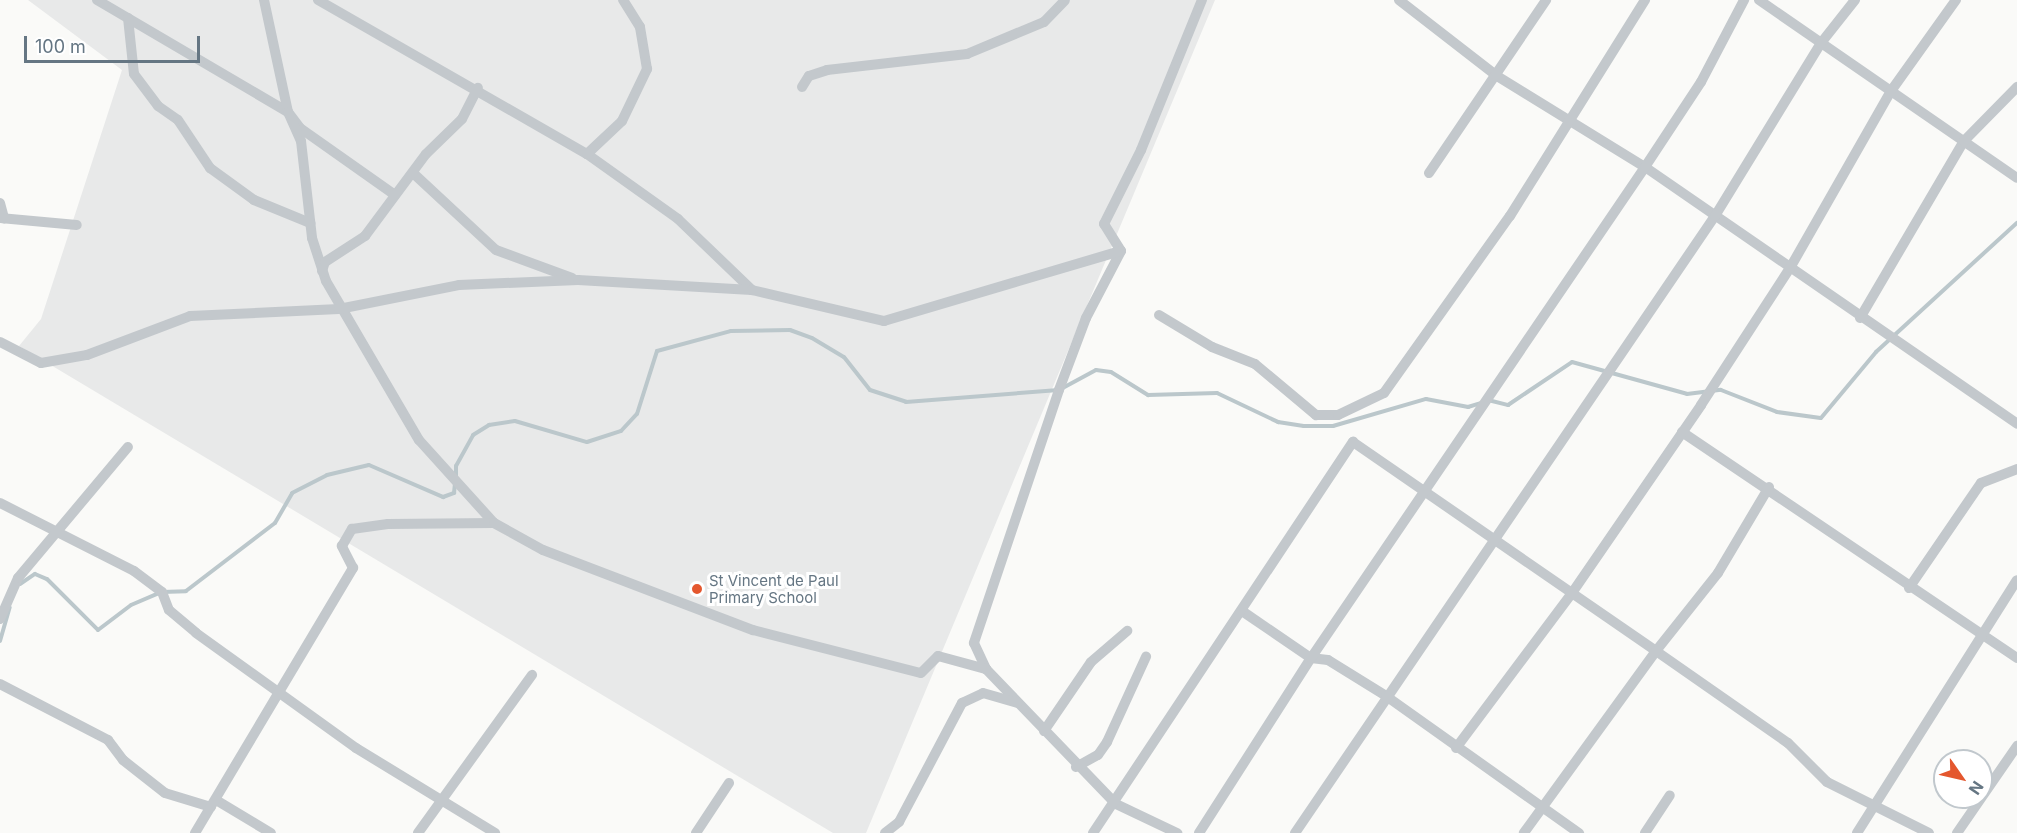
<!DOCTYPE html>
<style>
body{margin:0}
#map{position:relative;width:2017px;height:833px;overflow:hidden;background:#fafaf8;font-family:Inter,sans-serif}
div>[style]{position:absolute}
.built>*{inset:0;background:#e8e9e9}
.stream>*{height:4px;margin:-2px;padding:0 2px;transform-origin:2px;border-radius:2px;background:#bbc7cb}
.minor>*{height:10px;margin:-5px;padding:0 5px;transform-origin:5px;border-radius:5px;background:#c3c8cc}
.dots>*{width:16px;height:16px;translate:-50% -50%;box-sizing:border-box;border:3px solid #fff;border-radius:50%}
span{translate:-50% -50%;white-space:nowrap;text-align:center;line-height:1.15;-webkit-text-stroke:6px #fff;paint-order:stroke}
.poi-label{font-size:15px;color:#657683}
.left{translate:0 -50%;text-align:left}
.north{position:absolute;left:1933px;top:749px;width:60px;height:60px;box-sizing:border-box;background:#fff;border:2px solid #c1c8cd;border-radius:50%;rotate:124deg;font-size:16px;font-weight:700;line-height:24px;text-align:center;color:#657683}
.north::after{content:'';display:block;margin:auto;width:21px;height:27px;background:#e4572e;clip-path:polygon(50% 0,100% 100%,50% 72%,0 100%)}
.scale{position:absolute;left:24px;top:36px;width:176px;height:27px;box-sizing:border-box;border:3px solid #657683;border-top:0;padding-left:8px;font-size:18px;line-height:21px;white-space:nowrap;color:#657683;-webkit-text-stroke:4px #fff;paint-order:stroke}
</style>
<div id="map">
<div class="built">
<i style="clip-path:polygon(28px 0,1215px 0,866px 833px,833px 833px,19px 346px,41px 319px,122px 70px)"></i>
</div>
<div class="stream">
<i style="left:1488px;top:400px;width:21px;rotate:14deg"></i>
<i style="left:1508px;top:405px;width:77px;rotate:-33.9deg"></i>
<i style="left:1572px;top:362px;width:119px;rotate:15.5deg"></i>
<i style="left:1687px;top:394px;width:34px;rotate:-7deg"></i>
<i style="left:1721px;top:390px;width:60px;rotate:21.4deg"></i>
<i style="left:1777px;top:412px;width:44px;rotate:7.8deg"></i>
<i style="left:1821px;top:418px;width:86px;rotate:-50.2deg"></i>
<i style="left:1876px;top:352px;width:191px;rotate:-42.5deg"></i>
<i style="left:456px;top:476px;width:10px;rotate:-90deg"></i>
<i style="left:456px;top:466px;width:35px;rotate:-61deg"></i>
<i style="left:473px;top:435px;width:19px;rotate:-32deg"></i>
<i style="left:489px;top:425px;width:26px;rotate:-9deg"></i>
<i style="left:515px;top:421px;width:75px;rotate:16.3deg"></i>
<i style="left:587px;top:442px;width:36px;rotate:-18deg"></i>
<i style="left:621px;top:431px;width:23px;rotate:-47deg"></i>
<i style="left:637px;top:414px;width:66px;rotate:-72.4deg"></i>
<i style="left:657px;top:351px;width:77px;rotate:-15.1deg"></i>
<i style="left:731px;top:331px;width:59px;rotate:-1deg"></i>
<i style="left:790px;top:330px;width:23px;rotate:20deg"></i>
<i style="left:812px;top:338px;width:37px;rotate:31deg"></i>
<i style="left:844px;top:357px;width:42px;rotate:51.8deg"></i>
<i style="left:870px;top:390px;width:38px;rotate:18deg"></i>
<i style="left:906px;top:402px;width:153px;rotate:-4.5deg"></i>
<i style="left:1059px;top:390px;width:42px;rotate:-28.4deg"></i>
<i style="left:1096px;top:370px;width:15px;rotate:8deg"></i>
<i style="left:1111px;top:372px;width:44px;rotate:31.9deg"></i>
<i style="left:1148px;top:395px;width:69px;rotate:-1.7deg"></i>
<i style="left:1217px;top:393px;width:68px;rotate:25.4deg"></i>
<i style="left:1278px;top:422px;width:26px;rotate:9deg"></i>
<i style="left:1304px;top:426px;width:29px"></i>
<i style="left:1333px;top:426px;width:97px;rotate:-16.2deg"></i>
<i style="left:1426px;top:399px;width:43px;rotate:10.8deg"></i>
<i style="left:1468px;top:407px;width:14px;rotate:-17deg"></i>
<i style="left:20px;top:584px;width:18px;rotate:-34deg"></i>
<i style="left:35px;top:574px;width:13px;rotate:23deg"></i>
<i style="left:47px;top:579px;width:72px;rotate:45deg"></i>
<i style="left:98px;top:630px;width:41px;rotate:-37.1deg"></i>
<i style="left:131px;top:605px;width:34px;rotate:-23deg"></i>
<i style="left:162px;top:592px;width:24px;rotate:-2deg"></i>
<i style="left:186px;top:591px;width:112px;rotate:-37.4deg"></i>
<i style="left:275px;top:523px;width:34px;rotate:-60deg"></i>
<i style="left:292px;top:493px;width:39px;rotate:-27deg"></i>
<i style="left:327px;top:475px;width:43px;rotate:-13.4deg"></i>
<i style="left:369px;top:465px;width:81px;rotate:23.4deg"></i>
<i style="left:443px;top:497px;width:12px;rotate:-20deg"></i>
<i style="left:454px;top:493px;width:9px;rotate:-84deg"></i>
<i style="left:0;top:641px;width:35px;rotate:-74deg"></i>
</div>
<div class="minor">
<i style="left:97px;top:0;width:221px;rotate:30.4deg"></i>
<i style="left:288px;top:112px;width:20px;rotate:53deg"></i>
<i style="left:300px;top:128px;width:116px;rotate:35.2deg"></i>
<i style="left:264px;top:0;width:115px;rotate:77.9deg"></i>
<i style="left:288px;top:112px;width:32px;rotate:66deg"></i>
<i style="left:301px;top:141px;width:98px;rotate:83.5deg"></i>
<i style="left:312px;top:238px;width:45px;rotate:72deg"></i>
<i style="left:326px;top:281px;width:184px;rotate:59.7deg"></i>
<i style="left:419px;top:440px;width:112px;rotate:47.9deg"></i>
<i style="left:318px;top:0;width:310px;rotate:29.8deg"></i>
<i style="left:587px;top:154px;width:112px;rotate:35.5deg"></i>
<i style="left:678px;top:219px;width:103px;rotate:43.8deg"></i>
<i style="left:1399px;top:0;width:124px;rotate:37.8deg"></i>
<i style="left:1497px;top:76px;width:174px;rotate:31.6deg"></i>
<i style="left:1645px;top:167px;width:452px;rotate:34.6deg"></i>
<i style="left:1759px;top:0;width:313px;rotate:34.6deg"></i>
<i style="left:128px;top:18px;width:56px;rotate:83.9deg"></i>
<i style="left:134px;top:74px;width:40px;rotate:53deg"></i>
<i style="left:158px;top:106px;width:24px;rotate:35deg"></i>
<i style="left:178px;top:120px;width:58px;rotate:56.3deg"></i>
<i style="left:210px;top:168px;width:54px;rotate:36deg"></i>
<i style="left:254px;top:200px;width:61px;rotate:22.3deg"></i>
<i style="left:802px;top:87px;width:13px;rotate:-58deg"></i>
<i style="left:809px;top:76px;width:19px;rotate:-18deg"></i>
<i style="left:827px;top:70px;width:141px;rotate:-6.5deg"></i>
<i style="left:967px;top:54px;width:83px;rotate:-22.6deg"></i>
<i style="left:1044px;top:22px;width:30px;rotate:-46deg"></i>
<i style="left:587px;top:154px;width:48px;rotate:-43.3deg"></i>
<i style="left:622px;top:121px;width:58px;rotate:-64.3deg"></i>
<i style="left:647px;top:69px;width:43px;rotate:-99.5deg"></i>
<i style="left:640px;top:27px;width:32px;rotate:-122deg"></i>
<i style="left:413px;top:173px;width:113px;rotate:42.9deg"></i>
<i style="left:496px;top:250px;width:81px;rotate:20.2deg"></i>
<i style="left:1429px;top:173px;width:209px;rotate:-55.9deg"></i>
<i style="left:0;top:203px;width:16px;rotate:75deg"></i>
<i style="left:0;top:218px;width:77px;rotate:5.2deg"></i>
<i style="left:1121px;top:251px;width:76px;rotate:117.6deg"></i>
<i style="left:1086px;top:318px;width:77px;rotate:110.6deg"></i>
<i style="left:1059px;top:390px;width:267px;rotate:108.6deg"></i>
<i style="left:974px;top:643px;width:29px;rotate:65deg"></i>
<i style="left:986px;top:669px;width:187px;rotate:46.1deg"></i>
<i style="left:1116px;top:804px;width:68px;rotate:25.4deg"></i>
<i style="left:1121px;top:251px;width:32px;rotate:-122deg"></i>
<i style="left:1104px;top:224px;width:83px;rotate:-63.4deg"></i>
<i style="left:1141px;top:150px;width:162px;rotate:-67.9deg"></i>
<i style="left:322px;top:271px;width:9px;rotate:-72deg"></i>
<i style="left:325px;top:262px;width:48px;rotate:-33deg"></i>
<i style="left:365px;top:236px;width:102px;rotate:-53.4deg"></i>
<i style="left:426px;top:154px;width:50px;rotate:-44.2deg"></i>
<i style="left:462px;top:119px;width:35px;rotate:-63deg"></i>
<i style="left:1159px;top:315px;width:62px;rotate:31.1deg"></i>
<i style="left:1212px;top:347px;width:46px;rotate:21.6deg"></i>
<i style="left:1255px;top:364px;width:80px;rotate:39.9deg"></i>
<i style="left:1316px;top:415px;width:22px"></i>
<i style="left:1338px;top:415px;width:51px;rotate:-25.6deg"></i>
<i style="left:1384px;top:393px;width:217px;rotate:-54.6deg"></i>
<i style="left:1510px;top:216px;width:255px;rotate:-58deg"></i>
<i style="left:1860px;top:318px;width:205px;rotate:-59.6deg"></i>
<i style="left:1964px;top:141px;width:76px;rotate:-45.5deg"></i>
<i style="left:0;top:342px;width:46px;rotate:27.1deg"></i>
<i style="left:41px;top:363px;width:47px;rotate:-9.9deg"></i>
<i style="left:87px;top:355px;width:110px;rotate:-20.7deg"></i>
<i style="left:190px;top:316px;width:149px;rotate:-2.7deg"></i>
<i style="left:339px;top:309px;width:122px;rotate:-11.3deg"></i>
<i style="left:459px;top:285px;width:119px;rotate:-2.4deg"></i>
<i style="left:578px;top:280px;width:174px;rotate:3.3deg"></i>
<i style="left:752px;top:290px;width:136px;rotate:13.2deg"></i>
<i style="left:884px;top:321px;width:247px;rotate:-16.5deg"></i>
<i style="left:1682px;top:432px;width:404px;rotate:34deg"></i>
<i style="left:1769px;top:487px;width:100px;rotate:120.7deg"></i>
<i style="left:1718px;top:573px;width:100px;rotate:128.5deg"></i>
<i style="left:1656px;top:651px;width:161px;rotate:34.9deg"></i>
<i style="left:1788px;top:743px;width:55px;rotate:45deg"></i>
<i style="left:1827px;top:782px;width:114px;rotate:26.6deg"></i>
<i style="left:0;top:503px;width:150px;rotate:26.9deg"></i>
<i style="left:134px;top:571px;width:35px;rotate:37deg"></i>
<i style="left:162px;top:592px;width:19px;rotate:69deg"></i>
<i style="left:169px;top:610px;width:35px;rotate:40deg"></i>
<i style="left:196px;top:633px;width:197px;rotate:35.7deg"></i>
<i style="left:356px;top:748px;width:163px;rotate:31.4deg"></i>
<i style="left:1909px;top:588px;width:127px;rotate:-55.6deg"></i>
<i style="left:1981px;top:483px;width:39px;rotate:-21deg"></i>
<i style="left:1242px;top:611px;width:83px;rotate:34.3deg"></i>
<i style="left:1311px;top:658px;width:17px;rotate:7deg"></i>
<i style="left:1328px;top:660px;width:68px;rotate:31.8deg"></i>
<i style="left:1386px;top:696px;width:237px;rotate:35.4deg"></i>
<i style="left:0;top:619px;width:45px;rotate:-66.3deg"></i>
<i style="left:18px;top:578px;width:171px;rotate:-50deg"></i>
<i style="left:0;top:684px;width:122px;rotate:27.4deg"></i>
<i style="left:108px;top:740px;width:25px;rotate:53deg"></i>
<i style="left:123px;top:760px;width:53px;rotate:38.2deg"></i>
<i style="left:165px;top:793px;width:48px;rotate:16.9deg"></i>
<i style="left:1044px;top:731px;width:83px;rotate:-55.7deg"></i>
<i style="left:1091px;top:662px;width:48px;rotate:-40.7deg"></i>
<i style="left:1456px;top:748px;width:194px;rotate:-53.2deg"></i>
<i style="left:1572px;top:593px;width:228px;rotate:-55.5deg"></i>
<i style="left:1701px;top:405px;width:163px;rotate:-57deg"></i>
<i style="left:1790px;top:268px;width:204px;rotate:-60.3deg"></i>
<i style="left:1891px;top:91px;width:112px;rotate:-54.5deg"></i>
<i style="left:1076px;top:767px;width:25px;rotate:-29deg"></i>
<i style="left:1098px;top:755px;width:16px;rotate:-55deg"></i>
<i style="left:1107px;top:742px;width:94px;rotate:-65.4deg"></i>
<i style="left:216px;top:800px;width:64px;rotate:31deg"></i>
<i style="left:195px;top:833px;width:309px;rotate:-59.2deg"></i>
<i style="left:353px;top:568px;width:25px;rotate:-117deg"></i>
<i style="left:342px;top:546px;width:20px;rotate:-60deg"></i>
<i style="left:352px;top:529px;width:36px;rotate:-8deg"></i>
<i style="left:388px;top:524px;width:106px;rotate:-0.5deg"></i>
<i style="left:494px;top:523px;width:56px;rotate:28.9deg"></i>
<i style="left:543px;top:550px;width:225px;rotate:20.9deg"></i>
<i style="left:753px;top:630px;width:173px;rotate:14.4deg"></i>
<i style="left:921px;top:673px;width:24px;rotate:-45deg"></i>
<i style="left:938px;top:656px;width:50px;rotate:15.2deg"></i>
<i style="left:418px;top:833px;width:195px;rotate:-54.2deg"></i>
<i style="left:696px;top:833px;width:60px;rotate:-56.6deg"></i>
<i style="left:885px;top:833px;width:18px;rotate:-38deg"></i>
<i style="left:899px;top:822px;width:135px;rotate:-62.1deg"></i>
<i style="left:962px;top:703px;width:23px;rotate:-25deg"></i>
<i style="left:983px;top:693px;width:36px;rotate:16deg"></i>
<i style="left:1093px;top:833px;width:470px;rotate:-56.4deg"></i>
<i style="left:1353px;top:442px;width:368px;rotate:34.6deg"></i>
<i style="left:1656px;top:651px;width:225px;rotate:126deg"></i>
<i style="left:1199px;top:833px;width:208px;rotate:-57.4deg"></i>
<i style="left:1311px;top:658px;width:594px;rotate:-55.77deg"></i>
<i style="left:1645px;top:167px;width:102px;rotate:-56.6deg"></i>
<i style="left:1701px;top:82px;width:93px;rotate:-62.3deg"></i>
<i style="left:1295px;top:833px;width:746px;rotate:-55.76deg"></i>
<i style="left:1715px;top:216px;width:203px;rotate:-58.5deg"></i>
<i style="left:1821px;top:43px;width:55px;rotate:-51.7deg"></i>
<i style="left:1645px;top:833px;width:45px;rotate:-56.7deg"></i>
<i style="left:1857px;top:833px;width:299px;rotate:-57.7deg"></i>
<i style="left:1957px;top:833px;width:106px;rotate:-55.4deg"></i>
</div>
<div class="dots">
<i style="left:697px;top:589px;background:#e4572e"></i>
</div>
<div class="poi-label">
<span class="left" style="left:709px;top:589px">St Vincent de Paul<br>Primary School</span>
</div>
<div class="north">N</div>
<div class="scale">100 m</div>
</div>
